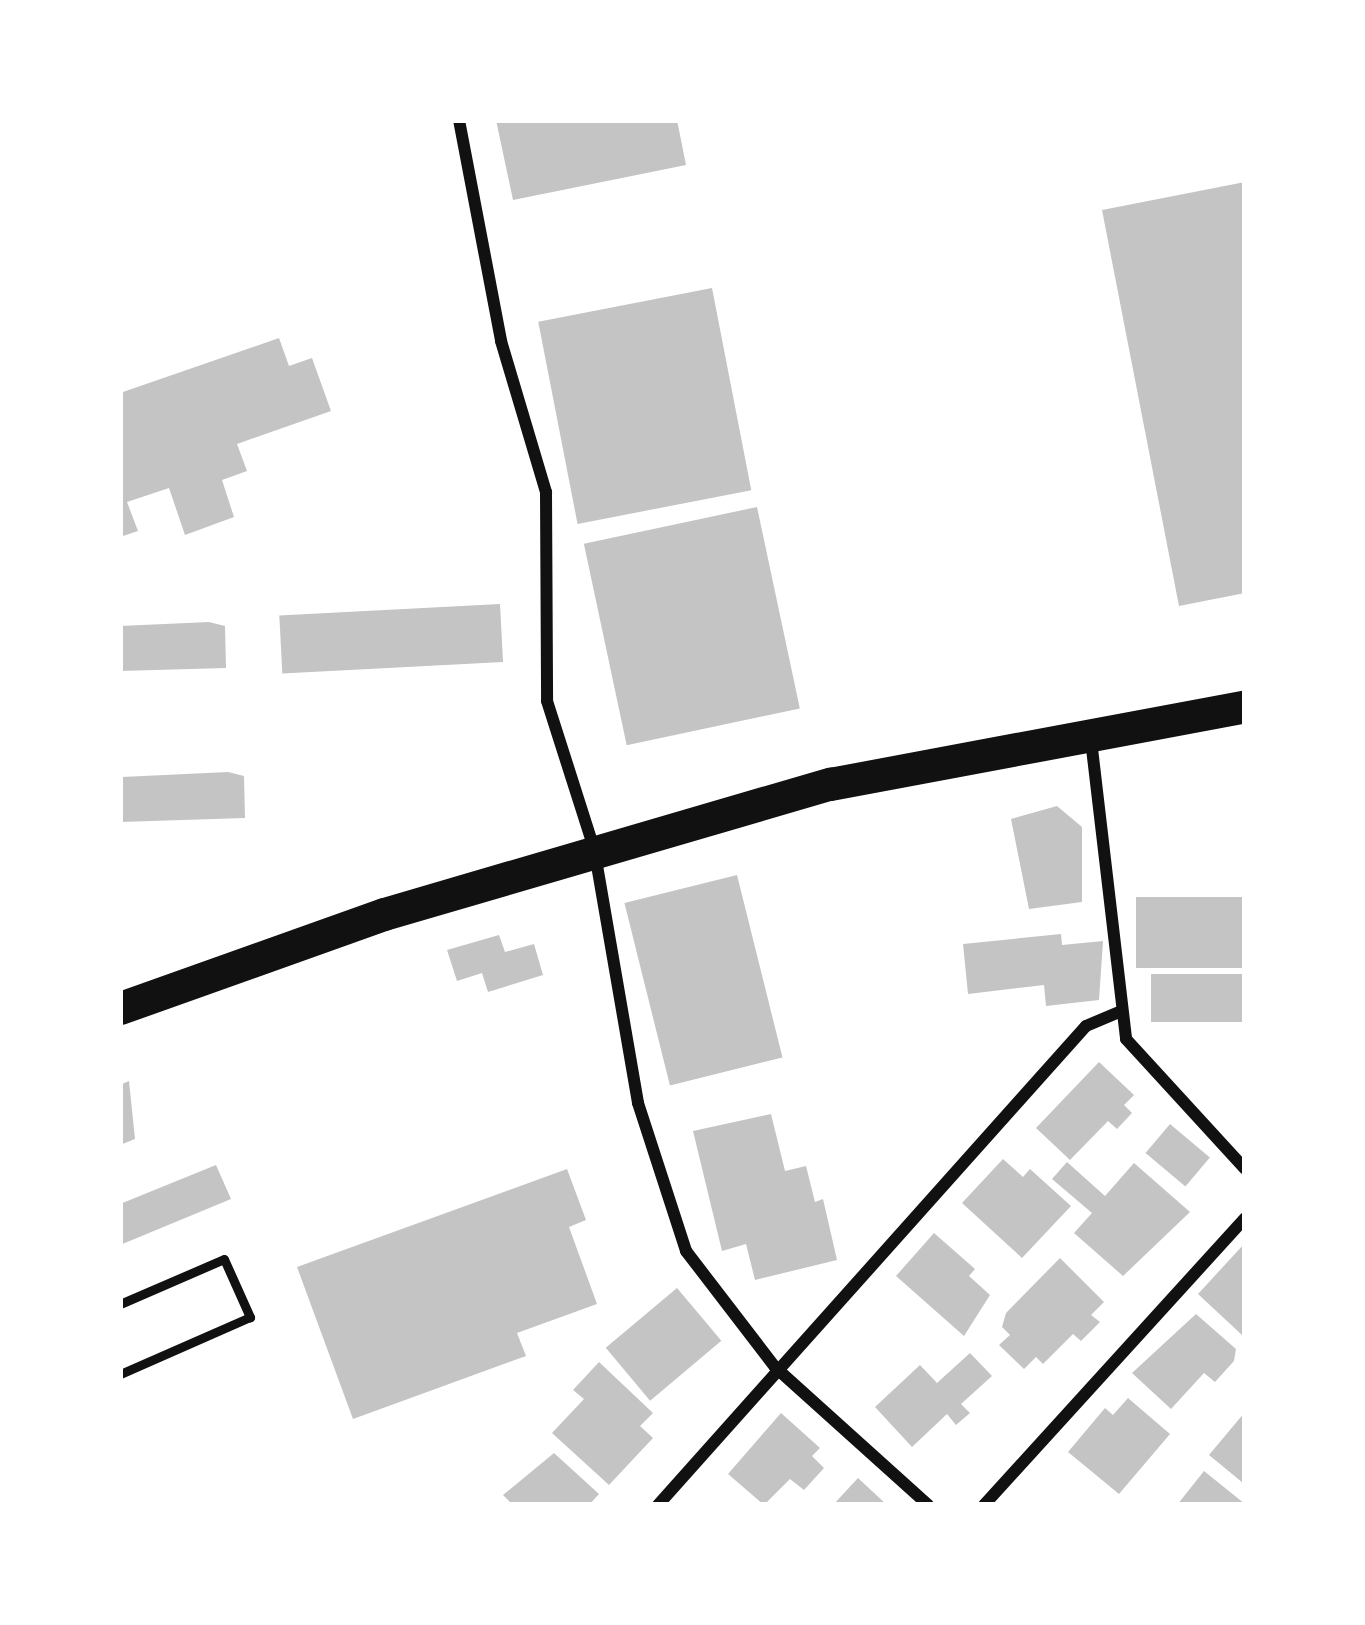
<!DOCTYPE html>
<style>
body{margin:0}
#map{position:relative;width:1365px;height:1625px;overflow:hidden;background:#fff;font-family:"Asap Condensed",sans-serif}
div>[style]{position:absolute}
.building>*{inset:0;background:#c4c4c4;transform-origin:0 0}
.service>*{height:9px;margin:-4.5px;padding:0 4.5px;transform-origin:4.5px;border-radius:4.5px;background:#111}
.minor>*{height:12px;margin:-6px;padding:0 6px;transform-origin:6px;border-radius:6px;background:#111}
.trunk>*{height:33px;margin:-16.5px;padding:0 16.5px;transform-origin:16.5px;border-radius:16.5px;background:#111}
span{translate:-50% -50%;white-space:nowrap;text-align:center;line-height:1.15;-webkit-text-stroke:10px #fff;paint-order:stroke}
.frame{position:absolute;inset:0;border:123px solid #fff;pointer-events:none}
</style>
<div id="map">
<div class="building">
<i style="clip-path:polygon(496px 120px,677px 120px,686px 165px,513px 200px)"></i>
<i style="clip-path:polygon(1245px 182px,1245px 593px,1179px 606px,1102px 210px)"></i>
<i style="left:712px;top:288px;width:206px;height:177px;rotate:79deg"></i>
<i style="clip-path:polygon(279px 338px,289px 366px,312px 358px,331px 411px,237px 444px,247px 471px,222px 480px,234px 517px,185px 535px,169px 488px,127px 502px,138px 531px,120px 537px,120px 393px)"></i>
<i style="left:757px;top:507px;width:206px;height:177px;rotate:78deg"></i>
<i style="left:500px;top:604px;width:58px;height:221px;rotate:87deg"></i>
<i style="clip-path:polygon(209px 622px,225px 626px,226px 668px,120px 671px,120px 626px)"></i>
<i style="clip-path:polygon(228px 772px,244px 776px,245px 818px,120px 822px,122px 777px)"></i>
<i style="clip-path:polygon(1057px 806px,1082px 827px,1082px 902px,1029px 909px,1011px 819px)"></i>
<i style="left:737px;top:875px;width:188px;height:116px;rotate:76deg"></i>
<i style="left:1245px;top:897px;width:71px;height:109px;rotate:90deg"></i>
<i style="clip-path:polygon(1061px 934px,1062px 945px,1103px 941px,1099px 1000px,1046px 1006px,1044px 985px,968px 994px,963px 944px)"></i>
<i style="clip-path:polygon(499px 935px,505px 952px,534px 944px,543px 975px,488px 992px,482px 973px,457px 981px,447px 950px)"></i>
<i style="left:1245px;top:974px;width:48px;height:94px;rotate:90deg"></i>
<i style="clip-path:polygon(1099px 1062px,1134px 1095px,1124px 1105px,1132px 1113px,1117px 1129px,1108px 1121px,1070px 1160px,1036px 1128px)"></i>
<i style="clip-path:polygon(129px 1081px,135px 1139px,120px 1145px,120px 1085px)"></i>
<i style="clip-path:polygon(771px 1114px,785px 1171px,806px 1166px,815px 1202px,823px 1199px,837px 1260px,755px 1280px,746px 1244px,722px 1251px,693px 1131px)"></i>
<i style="left:1170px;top:1124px;width:52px;height:38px;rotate:40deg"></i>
<i style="clip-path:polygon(1003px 1159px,1023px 1177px,1030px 1169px,1071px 1206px,1022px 1258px,962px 1203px)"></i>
<i style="clip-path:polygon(1067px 1162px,1105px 1196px,1134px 1163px,1190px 1212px,1123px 1276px,1074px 1233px,1092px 1213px,1052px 1179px)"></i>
<i style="clip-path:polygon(216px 1165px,231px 1199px,120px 1245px,120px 1204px)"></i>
<i style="clip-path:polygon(567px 1169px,586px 1220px,569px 1227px,597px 1304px,517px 1333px,526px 1356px,353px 1419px,297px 1267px)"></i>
<i style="clip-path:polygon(934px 1233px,975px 1269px,969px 1276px,990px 1295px,964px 1336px,896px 1276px)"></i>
<i style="clip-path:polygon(1245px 1243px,1245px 1332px,1242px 1335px,1198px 1294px)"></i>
<i style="clip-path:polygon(1060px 1258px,1104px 1302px,1091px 1315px,1100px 1322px,1081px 1341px,1073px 1334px,1043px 1364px,1036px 1357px,1024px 1369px,999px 1345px,1010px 1335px,1002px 1327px,1006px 1313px)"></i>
<i style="left:677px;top:1288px;width:69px;height:93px;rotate:50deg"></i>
<i style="clip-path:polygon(1196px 1314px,1236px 1349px,1234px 1361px,1215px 1382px,1204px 1373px,1171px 1409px,1132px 1373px)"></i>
<i style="clip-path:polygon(970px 1353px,992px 1376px,961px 1404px,970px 1413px,956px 1425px,947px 1414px,912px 1447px,875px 1407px,920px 1365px,937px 1383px)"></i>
<i style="clip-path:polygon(599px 1362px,653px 1413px,640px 1426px,653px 1438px,609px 1485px,552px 1433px,584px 1399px,573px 1390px)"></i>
<i style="clip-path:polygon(1128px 1398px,1170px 1434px,1119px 1494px,1068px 1452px,1105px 1408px,1113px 1415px)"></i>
<i style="clip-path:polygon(1245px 1412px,1245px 1480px,1243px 1483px,1209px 1455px)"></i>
<i style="clip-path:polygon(781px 1413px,820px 1448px,812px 1456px,824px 1468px,804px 1490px,790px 1479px,764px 1505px,728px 1474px)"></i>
<i style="clip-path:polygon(554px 1453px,599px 1494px,589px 1505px,513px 1505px,503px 1495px)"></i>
<i style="clip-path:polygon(1204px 1471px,1245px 1504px,1245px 1505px,1177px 1505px)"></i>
<i style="clip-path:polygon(858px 1478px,887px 1505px,833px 1505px)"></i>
</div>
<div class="service">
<i style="left:120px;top:1304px;width:113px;rotate:-23.4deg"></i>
<i style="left:224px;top:1259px;width:64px;rotate:65.9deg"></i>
<i style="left:250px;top:1317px;width:142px;rotate:156.3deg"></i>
</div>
<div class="minor">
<i style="left:459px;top:120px;width:225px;rotate:79.2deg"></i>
<i style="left:501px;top:341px;width:158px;rotate:73.4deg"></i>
<i style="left:546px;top:492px;width:209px;rotate:89.7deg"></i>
<i style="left:547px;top:701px;width:154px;rotate:72.3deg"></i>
<i style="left:594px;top:848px;width:259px;rotate:80.2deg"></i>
<i style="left:638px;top:1103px;width:156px;rotate:72deg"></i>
<i style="left:686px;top:1251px;width:146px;rotate:52.5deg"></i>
<i style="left:775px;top:1367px;width:206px;rotate:42deg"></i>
<i style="left:1091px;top:740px;width:301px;rotate:83.3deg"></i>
<i style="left:1126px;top:1039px;width:176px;rotate:47.5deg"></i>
<i style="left:658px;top:1505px;width:642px;rotate:-48.22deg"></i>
<i style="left:1086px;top:1026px;width:36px;rotate:-23deg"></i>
<i style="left:984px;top:1505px;width:388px;rotate:-47.7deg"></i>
</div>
<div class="trunk">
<i style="left:120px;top:1008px;width:280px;rotate:-19.6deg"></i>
<i style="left:384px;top:914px;width:465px;rotate:-16.3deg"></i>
<i style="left:830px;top:784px;width:422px;rotate:-10.6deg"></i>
</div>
<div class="frame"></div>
</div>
